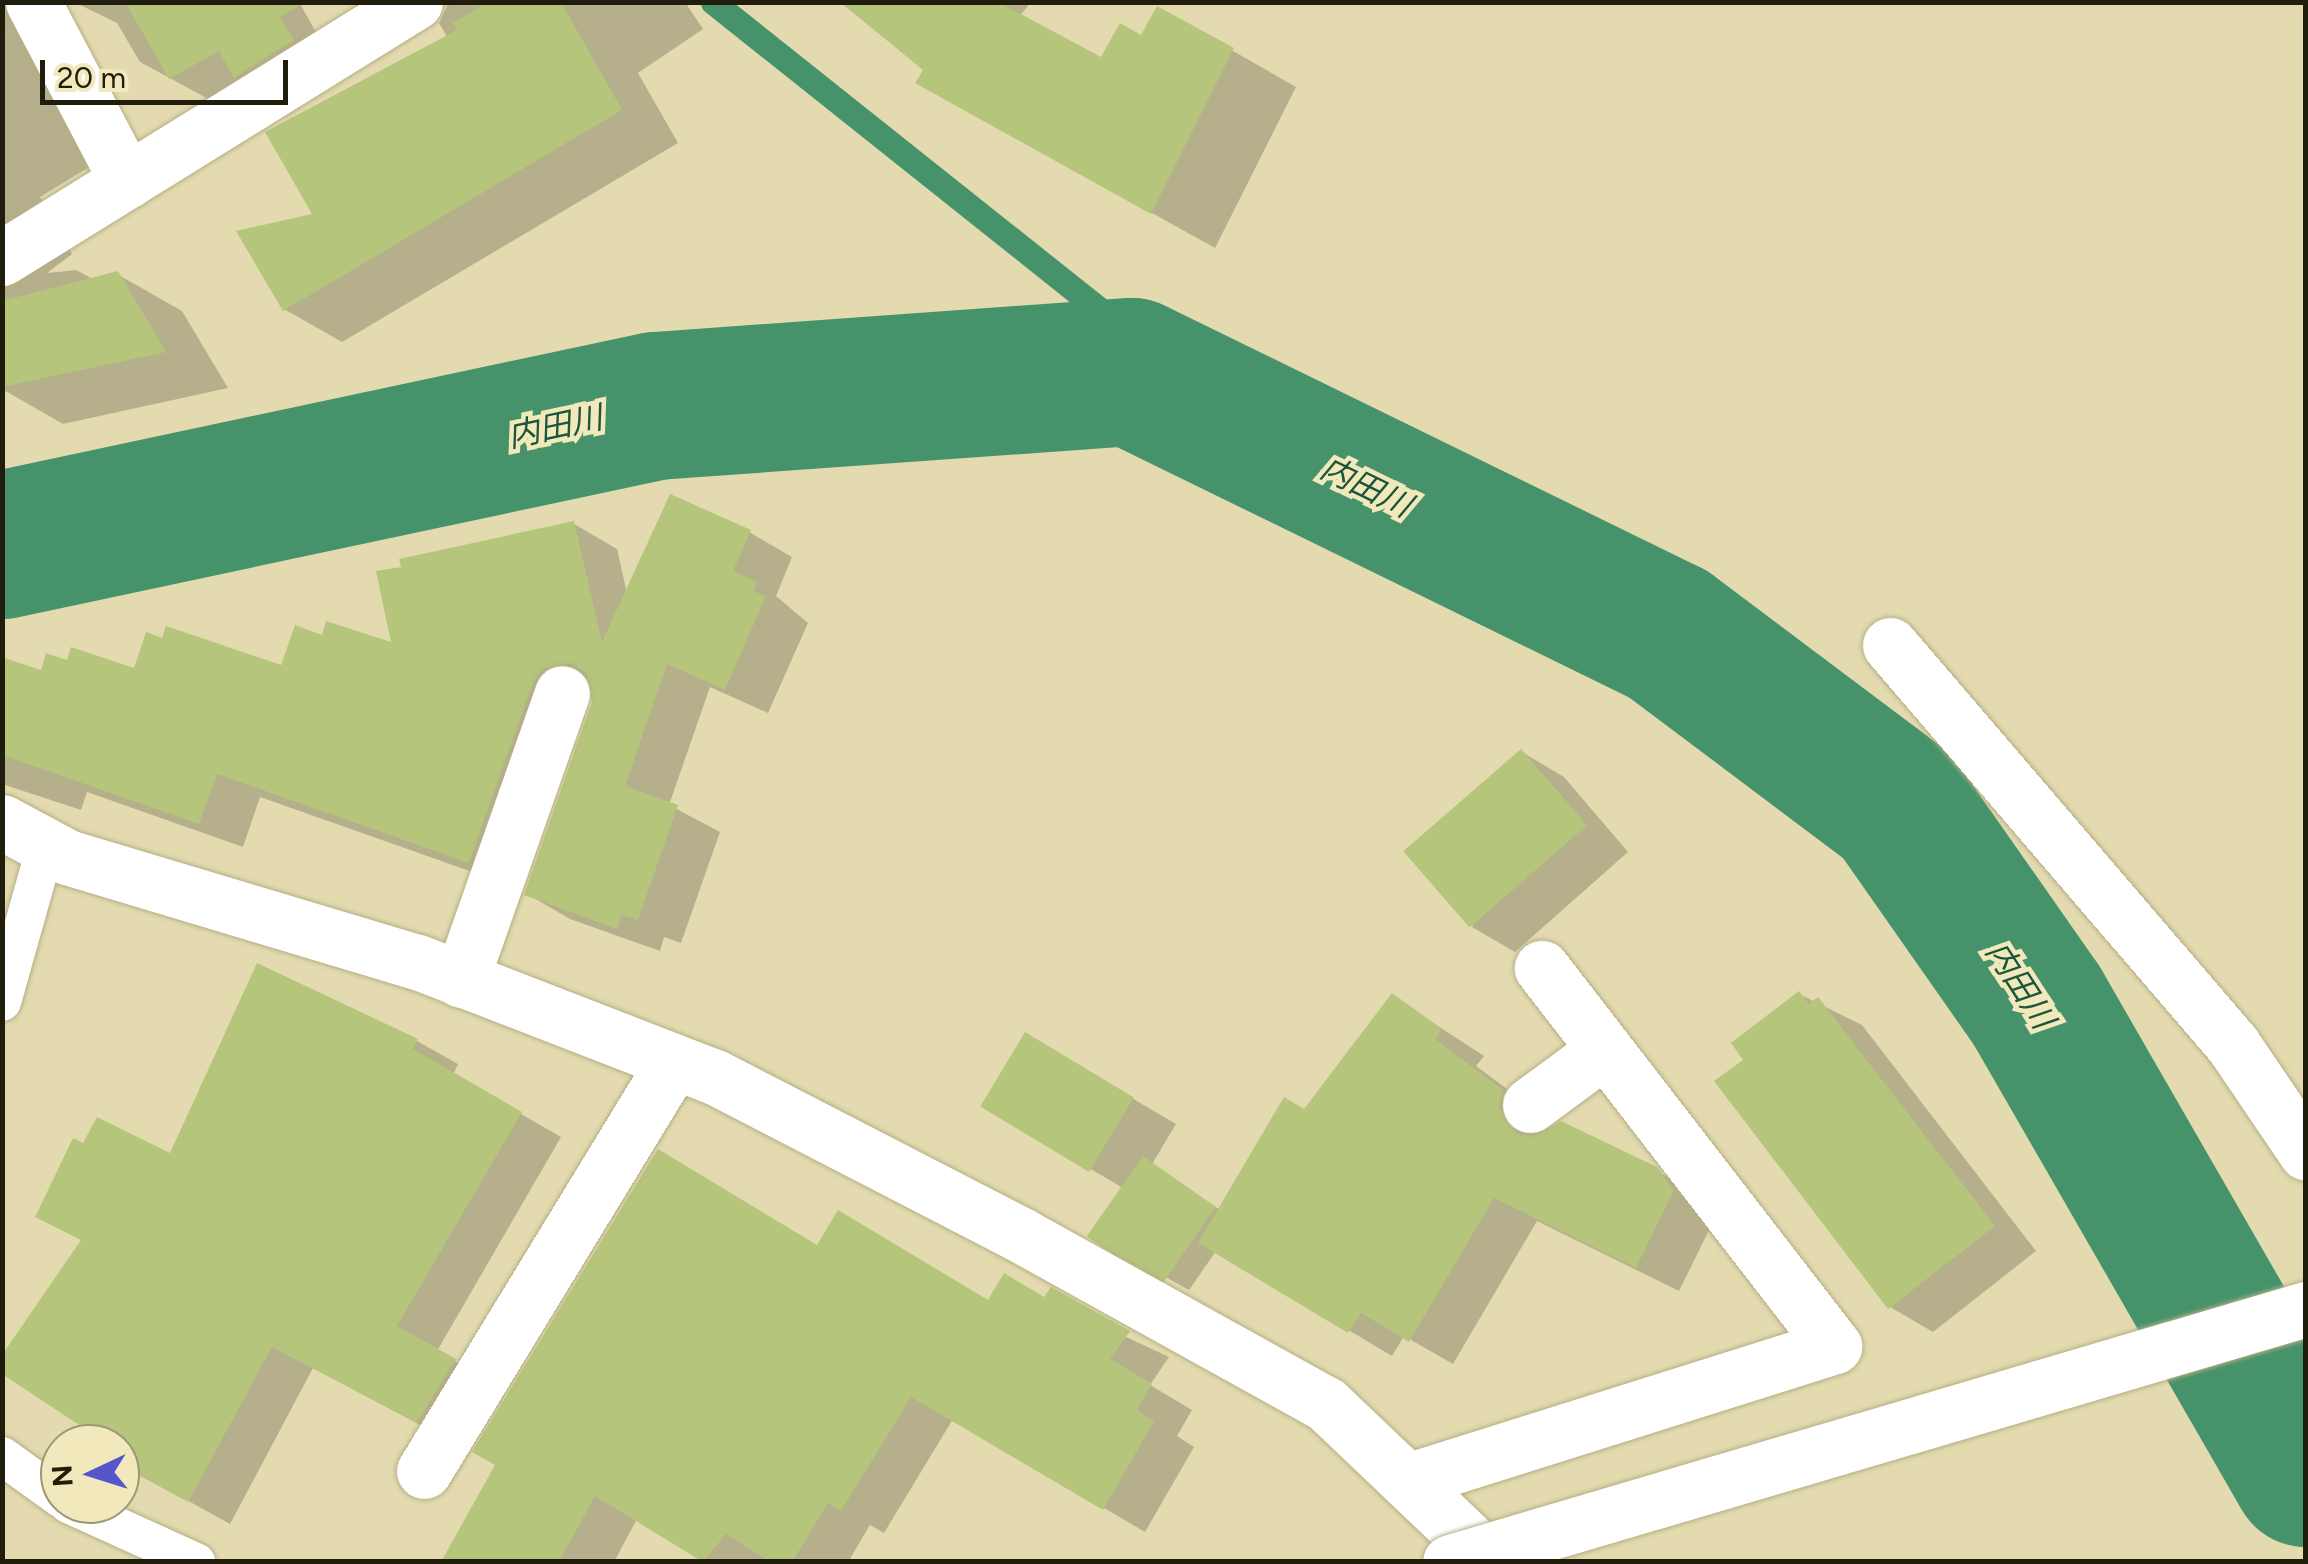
<!DOCTYPE html>
<meta charset="utf-8">
<style>
body{margin:0}
#map{position:relative;width:2308px;height:1564px;overflow:hidden;background:#e3dbaf;font-family:Figtree,"Noto Sans JP",sans-serif}
div>[style]{position:absolute}
.shadow>*{inset:0;background:#0003}
.stream>*{height:25px;margin:-12.5px;padding:0 12.5px;transform-origin:12.5px;border-radius:12.5px;background:#46936b}
.river>*{height:148px;margin:-74px;padding:0 74px;transform-origin:74px;border-radius:74px;background:#46936b}
.building>*{inset:0;background:#b5c57b;transform-origin:0 0}
.roads{filter:drop-shadow(0 0 2px #b6ae83) drop-shadow(0 0 2px #b6ae83)}
.lane>*{height:38px;margin:-19px;padding:0 19px;transform-origin:19px;border-radius:19px;background:#fff}
.street>*{height:55px;margin:-27.5px;padding:0 27.5px;transform-origin:27.5px;border-radius:27.5px;background:#fff}
.secondary>*{height:55px;margin:-27.5px;padding:0 27.5px;transform-origin:27.5px;border-radius:27.5px;background:#fff}
.bridges{filter:drop-shadow(0 0 2px #b6ae83) drop-shadow(0 0 2px #b6ae83)}
.secondary-bridge>*{height:55px;margin:-27.5px;padding:0 27.5px;transform-origin:27.5px;border-radius:27.5px;background:#fff}
span{translate:-50% -50%;white-space:nowrap;text-align:center;line-height:1.15;-webkit-text-stroke:9px #f1e8bc;paint-order:stroke}
.water-label{font-size:32px;color:#1c563a;font-style:italic}
.frame{position:absolute;inset:0;border:5px solid #201d0c;pointer-events:none}
.north{position:absolute;left:40px;top:1424px;width:100px;height:100px;box-sizing:border-box;background:#f1e8bc;border:2px solid #9d9776;border-radius:50%;rotate:266deg;font-size:28px;font-weight:700;line-height:40px;text-align:center;color:#201d0c}
.north::after{content:'';display:block;margin:auto;width:35px;height:45px;background:#5755cc;clip-path:polygon(50% 0,100% 100%,50% 72%,0 100%)}
.scale{position:absolute;left:40px;top:60px;width:248px;height:45px;box-sizing:border-box;border:5px solid #201d0c;border-top:0;padding-left:12px;font-size:30px;line-height:35px;white-space:nowrap;color:#201d0c;-webkit-text-stroke:8px #f1e8bc;paint-order:stroke}
</style>
<div id="map">
<div class="shadow">
<i style="clip-path:polygon(2px 2px,24px 2px,94px 164px,40px 197px,72px 254px,47px 273px,76px 270px,93px 279px,117px 274px,182px 311px,228px 388px,63px 424px,2px 389px)"></i>
<i style="clip-path:polygon(74px 2px,299px 2px,335px 66px,214px 102px,140px 62px,117px 23px)"></i>
<i style="clip-path:polygon(449px 2px,685px 2px,703px 29px,638px 73px,678px 143px,342px 342px,284px 309px,316px 216px,448px 38px,439px 23px)"></i>
<i style="clip-path:polygon(842px 2px,1031px 2px,1019px 17px,1102px 60px,1142px 39px,1233px 51px,1296px 87px,1215px 248px,982px 119px)"></i>
<i style="clip-path:polygon(574px 524px,617px 549px,627px 593px,749px 532px,792px 557px,776px 596px,808px 623px,768px 713px,710px 687px,669px 805px,720px 832px,681px 943px,664px 937px,660px 951px,570px 919px,527px 894px,594px 703px,592px 691px,586px 692px,512px 886px,260px 797px,243px 847px,87px 792px,81px 810px,2px 784px,2px 660px,42px 673px,69px 663px,135px 671px,283px 668px,324px 638px,394px 646px)"></i>
<i style="clip-path:polygon(1522px 752px,1564px 777px,1628px 852px,1515px 952px,1472px 927px)"></i>
<i style="clip-path:polygon(1799px 994px,1862px 1025px,2036px 1251px,1933px 1332px,1890px 1307px,1747px 1061px)"></i>
<i style="clip-path:polygon(1392px 996px,1484px 1056px,1476px 1066px,1545px 1117px,1542px 1135px,1655px 1170px,1700px 1195px,1716px 1216px,1679px 1291px,1537px 1221px,1453px 1364px,1404px 1336px,1392px 1356px,1216px 1251px,1189px 1290px,1090px 1235px,1123px 1188px,985px 1107px,1026px 1036px,1176px 1124px,1152px 1164px,1220px 1210px,1305px 1112px)"></i>
<i style="clip-path:polygon(417px 1041px,458px 1064px,453px 1075px,561px 1137px,437px 1351px,495px 1384px,458px 1445px,313px 1368px,230px 1524px,120px 1463px,120px 1444px,111px 1444px,83px 1241px,38px 1216px,84px 1146px,171px 1156px)"></i>
<i style="clip-path:polygon(818px 1247px,989px 1303px,1045px 1299px,1169px 1357px,1150px 1385px,1192px 1410px,1177px 1436px,1194px 1447px,1145px 1532px,953px 1419px,884px 1533px,870px 1525px,848px 1562px,708px 1562px,637px 1519px,614px 1562px,444px 1562px)"></i>
</div>
<div class="stream">
<i style="left:713px;top:2px;width:520px;rotate:38.52deg"></i>
<i style="left:1120px;top:326px;width:85px;rotate:51.7deg"></i>
</div>
<div class="river">
<i style="left:2px;top:545px;width:669px;rotate:-12deg"></i>
<i style="left:656px;top:406px;width:477px;rotate:-4.1deg"></i>
<i style="left:1132px;top:372px;width:597px;rotate:26.05deg"></i>
<i style="left:1668px;top:634px;width:286px;rotate:36.9deg"></i>
<i style="left:1897px;top:806px;width:244px;rotate:55deg"></i>
<i style="left:2037px;top:1006px;width:539px;rotate:60.06deg"></i>
</div>
<div class="building">
<i style="clip-path:polygon(125px 2px,306px 2px,280px 17px,294px 40px,234px 78px,219px 51px,169px 79px)"></i>
<i style="clip-path:polygon(488px 2px,561px 2px,622px 110px,283px 311px,236px 231px,312px 214px,265px 132px,457px 30px,453px 23px)"></i>
<i style="clip-path:polygon(840px 2px,998px 2px,1101px 57px,1120px 23px,1141px 35px,1157px 6px,1234px 48px,1151px 214px,915px 83px,923px 70px)"></i>
<i style="clip-path:polygon(118px 271px,166px 352px,2px 387px,2px 301px)"></i>
<i style="clip-path:polygon(670px 494px,751px 530px,733px 571px,757px 582px,753px 591px,766px 596px,725px 690px,667px 664px,625px 786px,678px 805px,638px 920px,621px 915px,617px 929px,524px 895px,592px 702px,586px 673px,571px 663px,542px 669px,533px 683px,469px 863px,217px 774px,199px 824px,2px 755px,2px 657px,41px 670px,46px 653px,67px 660px,71px 647px,134px 668px,146px 632px,162px 638px,166px 626px,281px 665px,295px 625px,322px 635px,326px 621px,391px 642px,376px 571px,401px 567px,399px 559px,574px 521px,602px 642px)"></i>
<i style="left:1521px;top:749px;width:101px;height:156px;rotate:49deg"></i>
<i style="clip-path:polygon(257px 963px,418px 1039px,413px 1049px,522px 1112px,397px 1326px,456px 1359px,417px 1423px,272px 1347px,188px 1502px,120px 1465px,120px 1444px,108px 1444px,2px 1374px,2px 1355px,81px 1240px,35px 1217px,73px 1138px,83px 1143px,97px 1117px,170px 1153px)"></i>
<i style="clip-path:polygon(1799px 991px,1809px 1004px,1818px 997px,1995px 1226px,1888px 1309px,1714px 1081px,1743px 1060px,1731px 1043px)"></i>
<i style="clip-path:polygon(1392px 993px,1442px 1029px,1435px 1039px,1503px 1090px,1499px 1109px,1517px 1133px,1534px 1136px,1561px 1121px,1657px 1167px,1674px 1190px,1636px 1268px,1494px 1198px,1409px 1342px,1361px 1313px,1348px 1333px,1198px 1243px,1284px 1097px,1304px 1109px)"></i>
<i style="left:1025px;top:1032px;width:127px;height:87px;rotate:31deg"></i>
<i style="clip-path:polygon(658px 1149px,817px 1245px,838px 1210px,988px 1300px,1004px 1273px,1044px 1297px,1051px 1287px,1130px 1331px,1110px 1359px,1152px 1384px,1137px 1410px,1154px 1421px,1103px 1510px,911px 1397px,841px 1511px,828px 1503px,792px 1562px,770px 1562px,726px 1534px,703px 1562px,595px 1496px,559px 1562px,441px 1562px,495px 1465px,472px 1452px)"></i>
<i style="left:1143px;top:1156px;width:89px;height:98px;rotate:35deg"></i>
</div>
<div class="roads">
<div class="lane">
<i style="left:2px;top:1002px;width:163px;rotate:-74.3deg"></i>
<i style="left:2px;top:1456px;width:72px;rotate:35.9deg"></i>
<i style="left:68px;top:1504px;width:141px;rotate:24.4deg"></i>
</div>
<div class="street">
<i style="left:33px;top:2px;width:202px;rotate:62.3deg"></i>
<i style="left:2px;top:258px;width:486px;rotate:-31.8deg"></i>
<i style="left:1890px;top:645px;width:527px;rotate:49.39deg"></i>
<i style="left:2233px;top:1045px;width:130px;rotate:55.9deg"></i>
<i style="left:461px;top:980px;width:304px;rotate:-70.6deg"></i>
<i style="left:1530px;top:1105px;width:93px;rotate:-36.3deg"></i>
<i style="left:424px;top:1471px;width:479px;rotate:-58.6deg"></i>
<i style="left:1407px;top:1481px;width:448px;rotate:-17.5deg"></i>
<i style="left:1834px;top:1346px;width:478px;rotate:-127.7deg"></i>
</div>
<div class="secondary">
<i style="left:2px;top:822px;width:74px;rotate:28.3deg"></i>
<i style="left:67px;top:857px;width:366px;rotate:16.7deg"></i>
<i style="left:418px;top:962px;width:318px;rotate:21.2deg"></i>
<i style="left:715px;top:1077px;width:342px;rotate:27.3deg"></i>
<i style="left:1019px;top:1234px;width:351px;rotate:29deg"></i>
<i style="left:1326px;top:1404px;width:229px;rotate:43.6deg"></i>
</div>
</div>
<div class="bridges">
<div class="secondary-bridge">
<i style="left:1450px;top:1562px;width:893px;rotate:-16.47deg"></i>
</div>
</div>
<div class="water-label">
<span style="left:555px;top:427px;rotate:-12deg">内田川</span>
<span style="left:1366px;top:487px;rotate:26deg">内田川</span>
<span style="left:2020px;top:985px;rotate:57deg">内田川</span>
</div>
<div class="frame"></div>
<div class="north">N</div>
<div class="scale">20 m</div>
</div>
